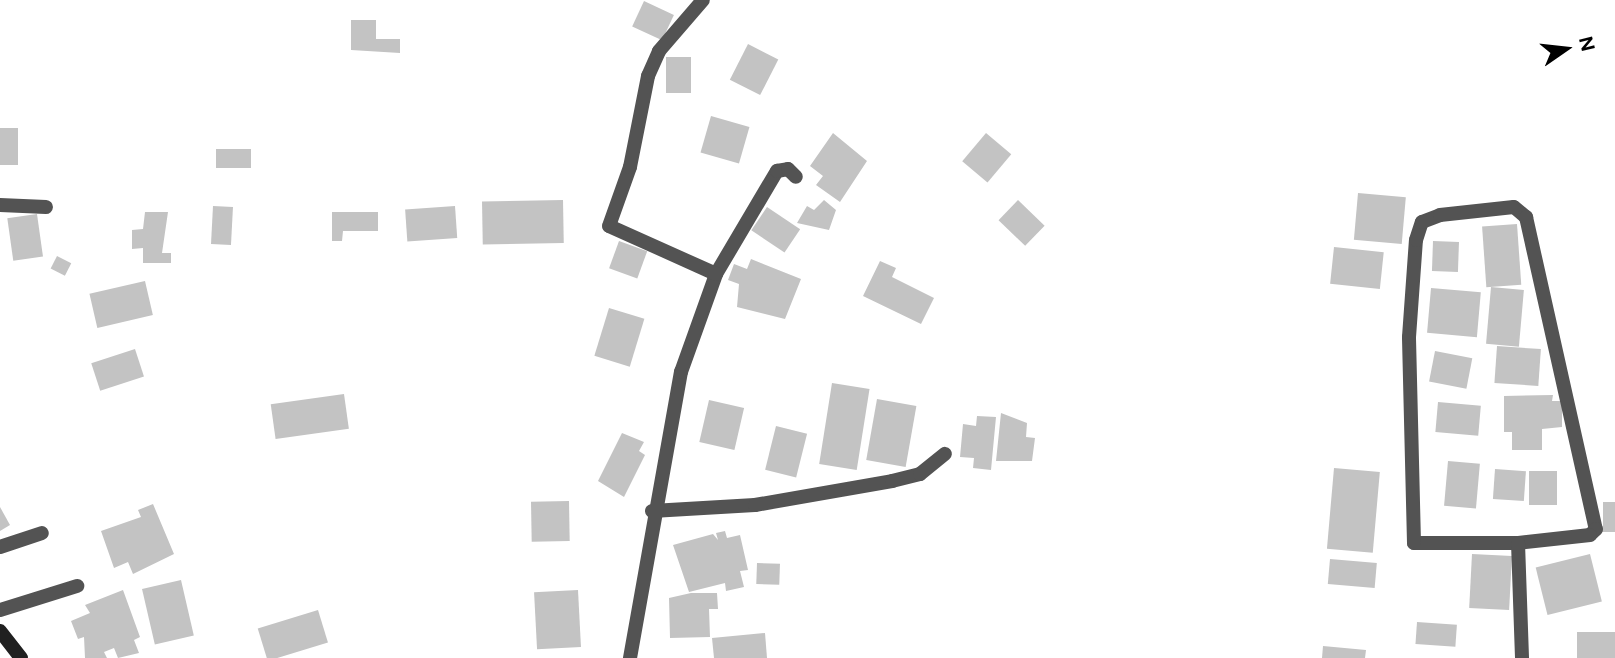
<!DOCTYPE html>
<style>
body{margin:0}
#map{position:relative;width:1615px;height:658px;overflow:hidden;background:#fff;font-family:Figtree,sans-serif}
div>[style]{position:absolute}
.building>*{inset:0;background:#c3c3c3;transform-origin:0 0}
.street>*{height:14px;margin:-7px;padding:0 7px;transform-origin:7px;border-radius:7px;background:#535353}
.secondary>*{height:14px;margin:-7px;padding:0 7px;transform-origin:7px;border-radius:7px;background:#202020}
span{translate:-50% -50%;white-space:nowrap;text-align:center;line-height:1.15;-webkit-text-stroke:5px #fff;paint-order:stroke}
.north{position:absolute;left:1531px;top:14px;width:70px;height:70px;-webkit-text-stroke:5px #fff;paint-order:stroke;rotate:76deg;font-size:19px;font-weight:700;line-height:28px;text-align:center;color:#000}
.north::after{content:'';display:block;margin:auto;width:24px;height:32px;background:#000;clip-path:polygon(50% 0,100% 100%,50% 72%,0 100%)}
</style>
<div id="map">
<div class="building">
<i style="left:644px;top:1px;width:33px;height:28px;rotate:25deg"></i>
<i style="clip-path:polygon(351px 20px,376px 20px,376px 39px,400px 39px,400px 53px,351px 50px)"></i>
<i style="left:748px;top:44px;width:34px;height:40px;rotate:27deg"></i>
<i style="left:666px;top:57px;width:25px;height:36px"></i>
<i style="left:711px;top:116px;width:40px;height:38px;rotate:16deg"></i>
<i style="left:18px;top:128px;width:37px;height:18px;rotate:90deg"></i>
<i style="clip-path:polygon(833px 133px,867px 161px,840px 202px,816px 185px,823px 176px,810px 166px)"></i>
<i style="left:986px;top:133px;width:33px;height:37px;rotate:40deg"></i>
<i style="left:216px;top:149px;width:35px;height:19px"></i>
<i style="left:1358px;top:193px;width:48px;height:47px;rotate:5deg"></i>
<i style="left:563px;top:200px;width:43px;height:81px;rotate:89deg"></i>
<i style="clip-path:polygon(824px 200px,836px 210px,829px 230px,797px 223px,807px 206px,814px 210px)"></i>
<i style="left:1018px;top:200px;width:37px;height:28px;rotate:44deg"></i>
<i style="left:213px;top:206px;width:20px;height:38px;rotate:3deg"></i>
<i style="left:455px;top:206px;width:32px;height:50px;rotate:86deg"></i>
<i style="left:767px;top:207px;width:40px;height:28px;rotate:34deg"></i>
<i style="clip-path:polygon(145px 212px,168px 212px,162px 253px,171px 253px,171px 263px,143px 263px,143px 248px,132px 249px,132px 230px,143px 229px)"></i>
<i style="clip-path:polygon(332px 212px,378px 212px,378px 231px,343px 231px,342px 241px,332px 241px)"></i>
<i style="left:37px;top:214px;width:43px;height:30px;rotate:82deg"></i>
<i style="left:1517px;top:224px;width:61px;height:35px;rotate:86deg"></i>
<i style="left:619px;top:241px;width:30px;height:29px;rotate:20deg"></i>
<i style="left:1433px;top:241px;width:26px;height:30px;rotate:2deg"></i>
<i style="left:1334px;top:247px;width:50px;height:37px;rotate:6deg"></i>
<i style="left:57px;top:256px;width:16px;height:14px;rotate:27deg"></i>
<i style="clip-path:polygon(751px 259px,801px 279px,785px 319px,737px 307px,739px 284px,728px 280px,734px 264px,747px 269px)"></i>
<i style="clip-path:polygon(880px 261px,896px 268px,892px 277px,934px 298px,921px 324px,863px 296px)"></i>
<i style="left:145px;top:281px;width:35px;height:57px;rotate:77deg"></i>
<i style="left:1491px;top:287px;width:33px;height:57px;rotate:5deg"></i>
<i style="left:1431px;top:288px;width:50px;height:45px;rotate:5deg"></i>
<i style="left:609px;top:308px;width:37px;height:50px;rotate:17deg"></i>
<i style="left:1497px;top:346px;width:44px;height:37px;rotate:4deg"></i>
<i style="left:135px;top:349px;width:29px;height:46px;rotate:72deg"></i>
<i style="left:1435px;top:351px;width:38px;height:31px;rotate:11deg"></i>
<i style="left:832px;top:383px;width:38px;height:82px;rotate:9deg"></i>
<i style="left:344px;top:394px;width:35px;height:74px;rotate:82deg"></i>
<i style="clip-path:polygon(1553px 395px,1552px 401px,1562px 401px,1562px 427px,1542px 429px,1542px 450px,1512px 450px,1512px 432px,1504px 432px,1504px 396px)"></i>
<i style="left:877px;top:399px;width:40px;height:62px;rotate:10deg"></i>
<i style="left:709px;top:400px;width:36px;height:43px;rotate:13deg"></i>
<i style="left:1438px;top:402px;width:43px;height:30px;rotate:5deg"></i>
<i style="clip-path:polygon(1001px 413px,1027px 423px,1026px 437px,1035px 438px,1032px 461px,996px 461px)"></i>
<i style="clip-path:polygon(977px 416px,996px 417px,991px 470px,973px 468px,974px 458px,960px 457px,963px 424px,976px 426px)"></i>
<i style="left:776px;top:426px;width:32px;height:45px;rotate:14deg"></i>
<i style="clip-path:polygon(622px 433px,644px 442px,639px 451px,645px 455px,624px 497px,598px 481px)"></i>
<i style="left:1448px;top:461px;width:32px;height:45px;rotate:5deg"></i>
<i style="left:1334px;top:468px;width:46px;height:81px;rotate:5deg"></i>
<i style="left:1495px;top:469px;width:31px;height:30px;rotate:4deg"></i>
<i style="left:1557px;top:471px;width:34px;height:28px;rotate:90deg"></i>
<i style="left:569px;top:501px;width:40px;height:38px;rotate:89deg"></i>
<i style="left:1603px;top:502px;width:12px;height:30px"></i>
<i style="clip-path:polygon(153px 504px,174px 554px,133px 574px,128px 562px,114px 568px,101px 531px,141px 517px,138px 510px)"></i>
<i style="clip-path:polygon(0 507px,10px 525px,0 531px)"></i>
<i style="clip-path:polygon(725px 531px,727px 538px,740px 535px,748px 570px,740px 571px,744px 587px,726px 591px,725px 583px,689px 592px,673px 545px,713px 534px,718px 540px,716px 533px)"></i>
<i style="left:1472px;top:554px;width:40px;height:54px;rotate:3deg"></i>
<i style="left:1590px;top:554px;width:49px;height:56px;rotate:76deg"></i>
<i style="left:1330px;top:559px;width:47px;height:25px;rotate:5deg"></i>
<i style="left:757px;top:563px;width:23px;height:21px;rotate:2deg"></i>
<i style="left:181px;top:580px;width:57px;height:40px;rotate:77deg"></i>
<i style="clip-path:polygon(123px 590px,140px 637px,134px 640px,139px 653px,118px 658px,114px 648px,104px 652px,107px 658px,85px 658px,84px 637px,78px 639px,71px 621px,90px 613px,85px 605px)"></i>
<i style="left:578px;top:590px;width:57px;height:44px;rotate:87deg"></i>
<i style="clip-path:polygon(691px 593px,717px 593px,718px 609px,709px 609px,710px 637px,670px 638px,669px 598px)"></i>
<i style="left:318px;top:610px;width:34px;height:63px;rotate:73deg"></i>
<i style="left:1417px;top:622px;width:40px;height:22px;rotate:4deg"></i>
<i style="left:1577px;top:632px;width:38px;height:26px"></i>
<i style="clip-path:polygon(765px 633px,767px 658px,714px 658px,712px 638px)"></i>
<i style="clip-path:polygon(1323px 646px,1366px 650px,1365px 658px,1322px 658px)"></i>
</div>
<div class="street">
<i style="left:0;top:205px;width:46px;rotate:2.5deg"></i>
<i style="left:1514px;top:207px;width:16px;rotate:40deg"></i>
<i style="left:1526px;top:217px;width:320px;rotate:77.4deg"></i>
<i style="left:1596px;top:529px;width:8px;rotate:135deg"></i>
<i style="left:1590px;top:535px;width:72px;rotate:173.7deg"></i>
<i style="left:1518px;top:543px;width:104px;rotate:180deg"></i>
<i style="left:1414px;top:543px;width:206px;rotate:-91.4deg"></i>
<i style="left:1409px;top:337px;width:97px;rotate:-85.9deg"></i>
<i style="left:1416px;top:240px;width:19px;rotate:-72deg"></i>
<i style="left:1422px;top:222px;width:19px;rotate:-21deg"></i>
<i style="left:1440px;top:215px;width:74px;rotate:-6.2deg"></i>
<i style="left:716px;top:274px;width:120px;rotate:-59.4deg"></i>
<i style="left:777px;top:171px;width:11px;rotate:-10deg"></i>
<i style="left:788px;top:169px;width:11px;rotate:45deg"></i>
<i style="left:652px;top:511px;width:103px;rotate:-3.3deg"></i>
<i style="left:755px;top:505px;width:139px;rotate:-9.9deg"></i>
<i style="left:892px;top:481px;width:29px;rotate:-14deg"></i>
<i style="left:920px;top:474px;width:32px;rotate:-39deg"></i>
<i style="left:1518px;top:543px;width:115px;rotate:88deg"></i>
<i style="left:0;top:547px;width:44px;rotate:-18.4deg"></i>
<i style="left:0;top:610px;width:81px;rotate:-17.3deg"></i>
<i style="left:630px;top:658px;width:291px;rotate:-79.9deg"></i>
<i style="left:681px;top:372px;width:104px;rotate:-70.3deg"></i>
<i style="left:716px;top:274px;width:117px;rotate:-155.8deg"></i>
<i style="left:609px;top:226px;width:63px;rotate:-70.4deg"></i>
<i style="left:630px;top:167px;width:93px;rotate:-78.8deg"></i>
<i style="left:648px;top:76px;width:27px;rotate:-66deg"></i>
<i style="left:659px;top:51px;width:67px;rotate:-49.2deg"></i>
</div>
<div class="secondary">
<i style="left:0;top:631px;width:34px;rotate:52deg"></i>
</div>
<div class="north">N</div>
</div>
